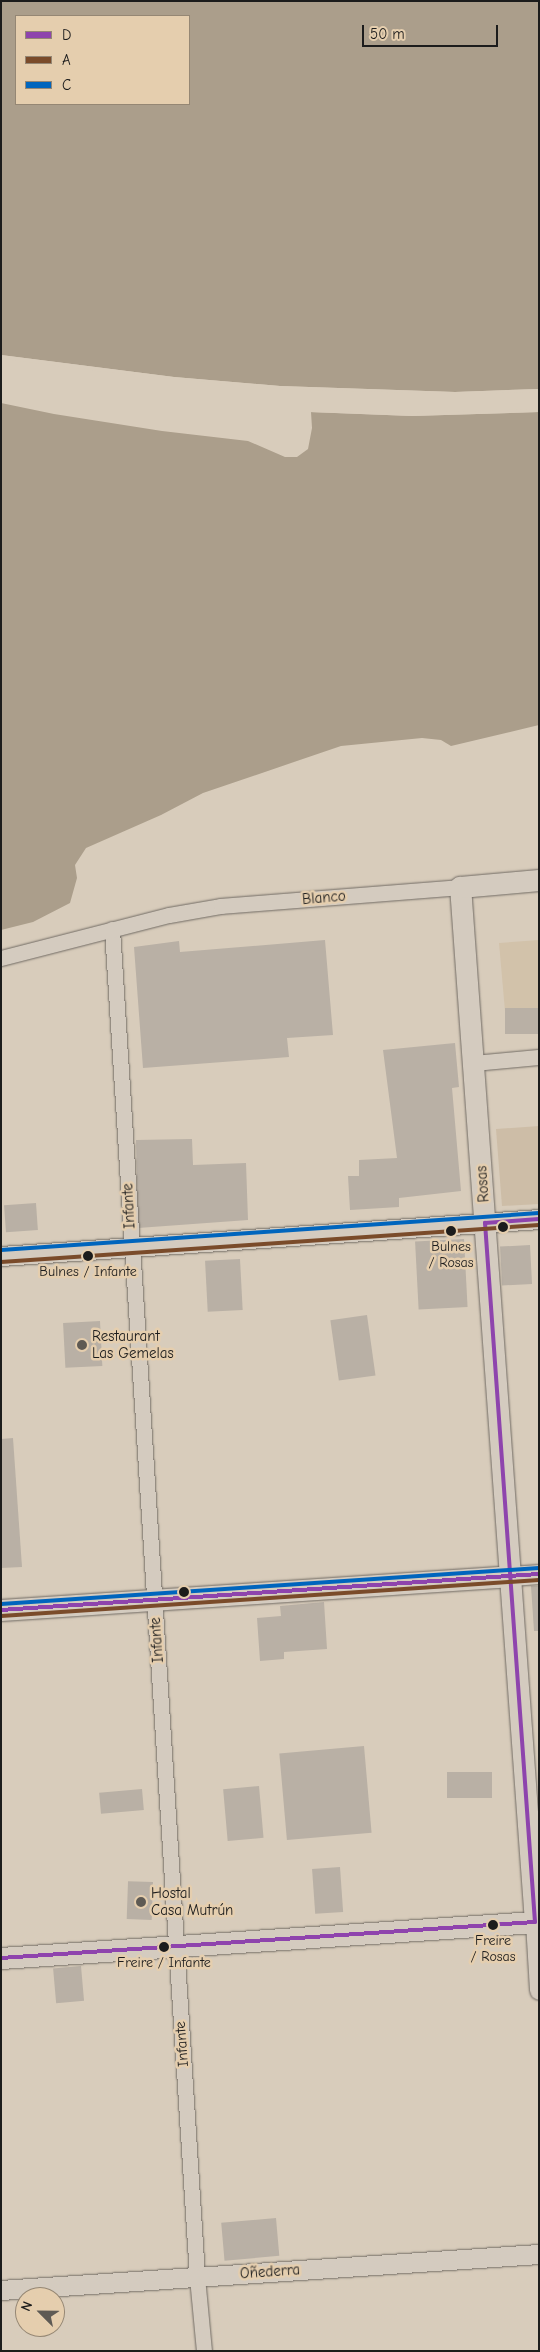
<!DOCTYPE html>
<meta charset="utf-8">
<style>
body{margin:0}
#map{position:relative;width:540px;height:2352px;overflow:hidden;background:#d8ccbb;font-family:"Comic Neue",sans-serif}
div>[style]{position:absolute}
.built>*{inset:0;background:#d2c2aa}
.green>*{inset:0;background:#cdbda7}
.water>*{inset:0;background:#ab9e8b}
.pier>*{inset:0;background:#d8ccbb}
.building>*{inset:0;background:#b9b0a5;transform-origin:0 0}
.roads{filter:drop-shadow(0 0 1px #716b64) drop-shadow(0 0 1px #716b64)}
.minor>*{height:15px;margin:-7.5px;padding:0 7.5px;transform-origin:7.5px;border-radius:7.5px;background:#d4cbbf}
.tertiary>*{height:19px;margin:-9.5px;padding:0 9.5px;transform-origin:9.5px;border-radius:9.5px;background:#d4cbbf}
.secondary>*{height:21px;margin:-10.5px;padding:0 10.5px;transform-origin:10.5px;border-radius:10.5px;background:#d4cbbf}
.bus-1>*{height:4px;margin:-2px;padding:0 2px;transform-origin:2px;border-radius:2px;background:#8e44ad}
.bus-2>*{height:4px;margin:-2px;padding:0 2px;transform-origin:2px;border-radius:2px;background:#7a4b2a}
.bus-3>*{height:4px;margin:-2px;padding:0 2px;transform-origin:2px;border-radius:2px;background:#0065bd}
.dots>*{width:14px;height:14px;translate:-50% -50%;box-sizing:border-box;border:2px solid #e5ceae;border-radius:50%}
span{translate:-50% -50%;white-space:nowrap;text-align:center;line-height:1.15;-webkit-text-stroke:5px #e5ceae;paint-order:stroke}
.bus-label{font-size:14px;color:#1c1c1c}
.street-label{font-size:15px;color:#1c1c1c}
.poi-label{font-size:15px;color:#1c1c1c}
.left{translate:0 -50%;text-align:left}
.frame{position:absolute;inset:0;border:2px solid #1c1c1c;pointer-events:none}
.legend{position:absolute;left:15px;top:15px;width:175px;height:90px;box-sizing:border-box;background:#e5ceae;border:1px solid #958774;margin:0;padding:6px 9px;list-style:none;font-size:15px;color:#1c1c1c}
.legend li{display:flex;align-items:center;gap:10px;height:25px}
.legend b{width:25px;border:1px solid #958774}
.north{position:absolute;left:15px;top:2287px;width:50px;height:50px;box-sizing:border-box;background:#e5ceae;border:1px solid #958774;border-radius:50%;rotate:293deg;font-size:14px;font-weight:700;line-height:20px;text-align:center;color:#1c1c1c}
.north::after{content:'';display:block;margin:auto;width:18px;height:22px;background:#5e5a54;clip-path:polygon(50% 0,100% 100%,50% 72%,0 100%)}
.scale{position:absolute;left:362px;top:25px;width:136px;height:22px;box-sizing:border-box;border:2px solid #1c1c1c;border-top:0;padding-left:6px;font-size:15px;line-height:18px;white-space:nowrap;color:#1c1c1c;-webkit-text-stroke:4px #e5ceae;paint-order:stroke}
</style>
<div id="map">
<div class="built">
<i style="clip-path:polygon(539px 940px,539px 1008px,505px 1011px,499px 943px)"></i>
</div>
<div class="green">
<i style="clip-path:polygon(539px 1126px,539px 1204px,502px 1206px,496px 1129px)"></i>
</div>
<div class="water">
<i style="clip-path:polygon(evenodd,1px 1px,539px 1px,539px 389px,455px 392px,280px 386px,174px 377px,1px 355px,1px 1px,16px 16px,189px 16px,189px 104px,16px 104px,16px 16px)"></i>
<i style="clip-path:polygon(1px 403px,54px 414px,162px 431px,248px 441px,285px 457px,297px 457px,308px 449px,312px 428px,311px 412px,412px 416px,539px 412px,539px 725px,451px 746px,441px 740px,422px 738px,341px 746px,203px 793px,161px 815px,86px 848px,75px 865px,77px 878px,70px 903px,33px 922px,1px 930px)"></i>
</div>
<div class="pier">
<i style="clip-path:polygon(1px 355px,174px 377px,280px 386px,455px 392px,539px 389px,539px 392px,455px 394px,280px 389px,97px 371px,11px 360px,1px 358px)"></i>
<i style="clip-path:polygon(539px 409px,539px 412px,412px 416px,308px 412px,311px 410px,412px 413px)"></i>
</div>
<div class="building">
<i style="clip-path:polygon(325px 940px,333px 1035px,287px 1038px,289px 1057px,143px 1068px,134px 947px,179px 941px,180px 952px)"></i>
<i style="left:539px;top:1008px;width:26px;height:34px;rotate:90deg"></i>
<i style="clip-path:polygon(455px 1043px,459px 1087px,452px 1088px,461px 1191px,399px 1198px,399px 1207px,350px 1210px,348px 1176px,359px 1176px,359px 1160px,397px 1158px,383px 1050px)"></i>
<i style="clip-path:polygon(192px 1139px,193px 1165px,246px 1163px,248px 1220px,138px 1228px,136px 1140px)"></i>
<i style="left:36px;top:1203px;width:27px;height:32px;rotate:86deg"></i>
<i style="left:464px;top:1239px;width:68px;height:49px;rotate:87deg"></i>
<i style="left:530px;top:1245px;width:39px;height:30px;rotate:87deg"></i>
<i style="left:240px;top:1259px;width:51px;height:35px;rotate:87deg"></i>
<i style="left:367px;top:1315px;width:61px;height:37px;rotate:82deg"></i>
<i style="left:100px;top:1321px;width:45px;height:37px;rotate:87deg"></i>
<i style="clip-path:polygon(13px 1438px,22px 1567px,1px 1568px,1px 1439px)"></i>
<i style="clip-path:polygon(531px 1586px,539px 1586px,539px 1631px,534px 1631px)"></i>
<i style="clip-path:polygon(324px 1602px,327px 1649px,284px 1652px,284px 1659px,260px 1661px,257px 1618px,281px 1616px,280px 1606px)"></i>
<i style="left:364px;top:1746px;width:87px;height:85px;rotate:85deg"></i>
<i style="left:447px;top:1772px;width:45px;height:26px"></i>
<i style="left:259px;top:1786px;width:52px;height:36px;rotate:85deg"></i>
<i style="left:142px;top:1789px;width:21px;height:43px;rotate:85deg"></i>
<i style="left:340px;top:1867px;width:45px;height:28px;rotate:86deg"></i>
<i style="left:153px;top:1882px;width:38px;height:25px;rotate:92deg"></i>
<i style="left:81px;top:1966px;width:35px;height:28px;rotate:85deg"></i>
<i style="left:276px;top:2218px;width:38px;height:55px;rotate:85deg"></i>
</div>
<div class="roads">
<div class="minor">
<i style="left:112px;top:929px;width:1351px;rotate:86.39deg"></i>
<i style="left:197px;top:2277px;width:74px;rotate:84.6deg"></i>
<i style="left:1px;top:958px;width:173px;rotate:-14.4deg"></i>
<i style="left:169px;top:915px;width:53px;rotate:-9.8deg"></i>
<i style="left:221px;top:906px;width:240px;rotate:-4.5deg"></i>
<i style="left:473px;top:1063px;width:66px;rotate:-5.2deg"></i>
</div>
<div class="tertiary">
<i style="left:1px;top:1256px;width:539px;rotate:-3.93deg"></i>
<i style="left:511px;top:1576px;width:28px;rotate:-4deg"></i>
<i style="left:535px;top:1922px;width:68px;rotate:86.6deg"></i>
<i style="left:1px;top:2290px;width:539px;rotate:-3.83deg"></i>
</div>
<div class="secondary">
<i style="left:1px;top:1610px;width:511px;rotate:-3.81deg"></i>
<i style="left:1px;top:1958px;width:535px;rotate:-3.86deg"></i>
<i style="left:535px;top:1922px;width:1038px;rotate:-94.14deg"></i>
<i style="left:460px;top:887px;width:79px;rotate:-5.1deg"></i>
</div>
</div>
<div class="bus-1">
<i style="left:1px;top:1610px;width:539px;rotate:-3.83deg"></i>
<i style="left:1px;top:1958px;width:535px;rotate:-3.86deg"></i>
<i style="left:535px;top:1922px;width:701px;rotate:-94.09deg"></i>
<i style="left:485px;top:1223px;width:54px;rotate:-4.2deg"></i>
</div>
<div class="bus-2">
<i style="left:1px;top:1262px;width:539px;rotate:-3.93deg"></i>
<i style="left:1px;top:1616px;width:539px;rotate:-3.83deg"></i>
</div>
<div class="bus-3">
<i style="left:1px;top:1250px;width:539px;rotate:-3.93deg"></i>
<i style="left:1px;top:1604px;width:539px;rotate:-3.83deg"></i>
</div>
<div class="dots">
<i style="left:503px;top:1227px;background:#1c1c1c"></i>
<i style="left:451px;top:1231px;background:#1c1c1c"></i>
<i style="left:88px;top:1256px;background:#1c1c1c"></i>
<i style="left:82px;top:1345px;background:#5e5a54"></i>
<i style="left:184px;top:1592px;background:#1c1c1c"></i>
<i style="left:141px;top:1902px;background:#5e5a54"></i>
<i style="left:493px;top:1925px;background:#1c1c1c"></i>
<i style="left:164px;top:1947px;background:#1c1c1c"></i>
</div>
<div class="bus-label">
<span style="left:451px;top:1255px">Bulnes<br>/ Rosas</span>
<span style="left:88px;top:1272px">Bulnes / Infante</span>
<span style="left:493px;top:1949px">Freire<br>/ Rosas</span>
<span style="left:164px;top:1963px">Freire / Infante</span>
</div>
<div class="street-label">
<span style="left:324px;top:898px;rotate:-5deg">Blanco</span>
<span style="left:483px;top:1184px;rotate:-94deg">Rosas</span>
<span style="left:129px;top:1206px;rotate:-93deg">Infante</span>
<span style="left:157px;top:1640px;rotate:-94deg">Infante</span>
<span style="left:182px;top:2044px;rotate:-94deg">Infante</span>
<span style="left:270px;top:2272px;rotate:-4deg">Oñederra</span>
</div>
<div class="poi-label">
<span class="left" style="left:92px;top:1345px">Restaurant<br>Las Gemelas</span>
<span class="left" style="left:151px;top:1902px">Hostal<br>Casa Mutrún</span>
</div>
<div class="frame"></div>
<ul class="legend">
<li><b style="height:6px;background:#8e44ad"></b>D</li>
<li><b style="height:6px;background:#7a4b2a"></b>A</li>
<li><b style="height:6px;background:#0065bd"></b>C</li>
</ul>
<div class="north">N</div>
<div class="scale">50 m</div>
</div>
